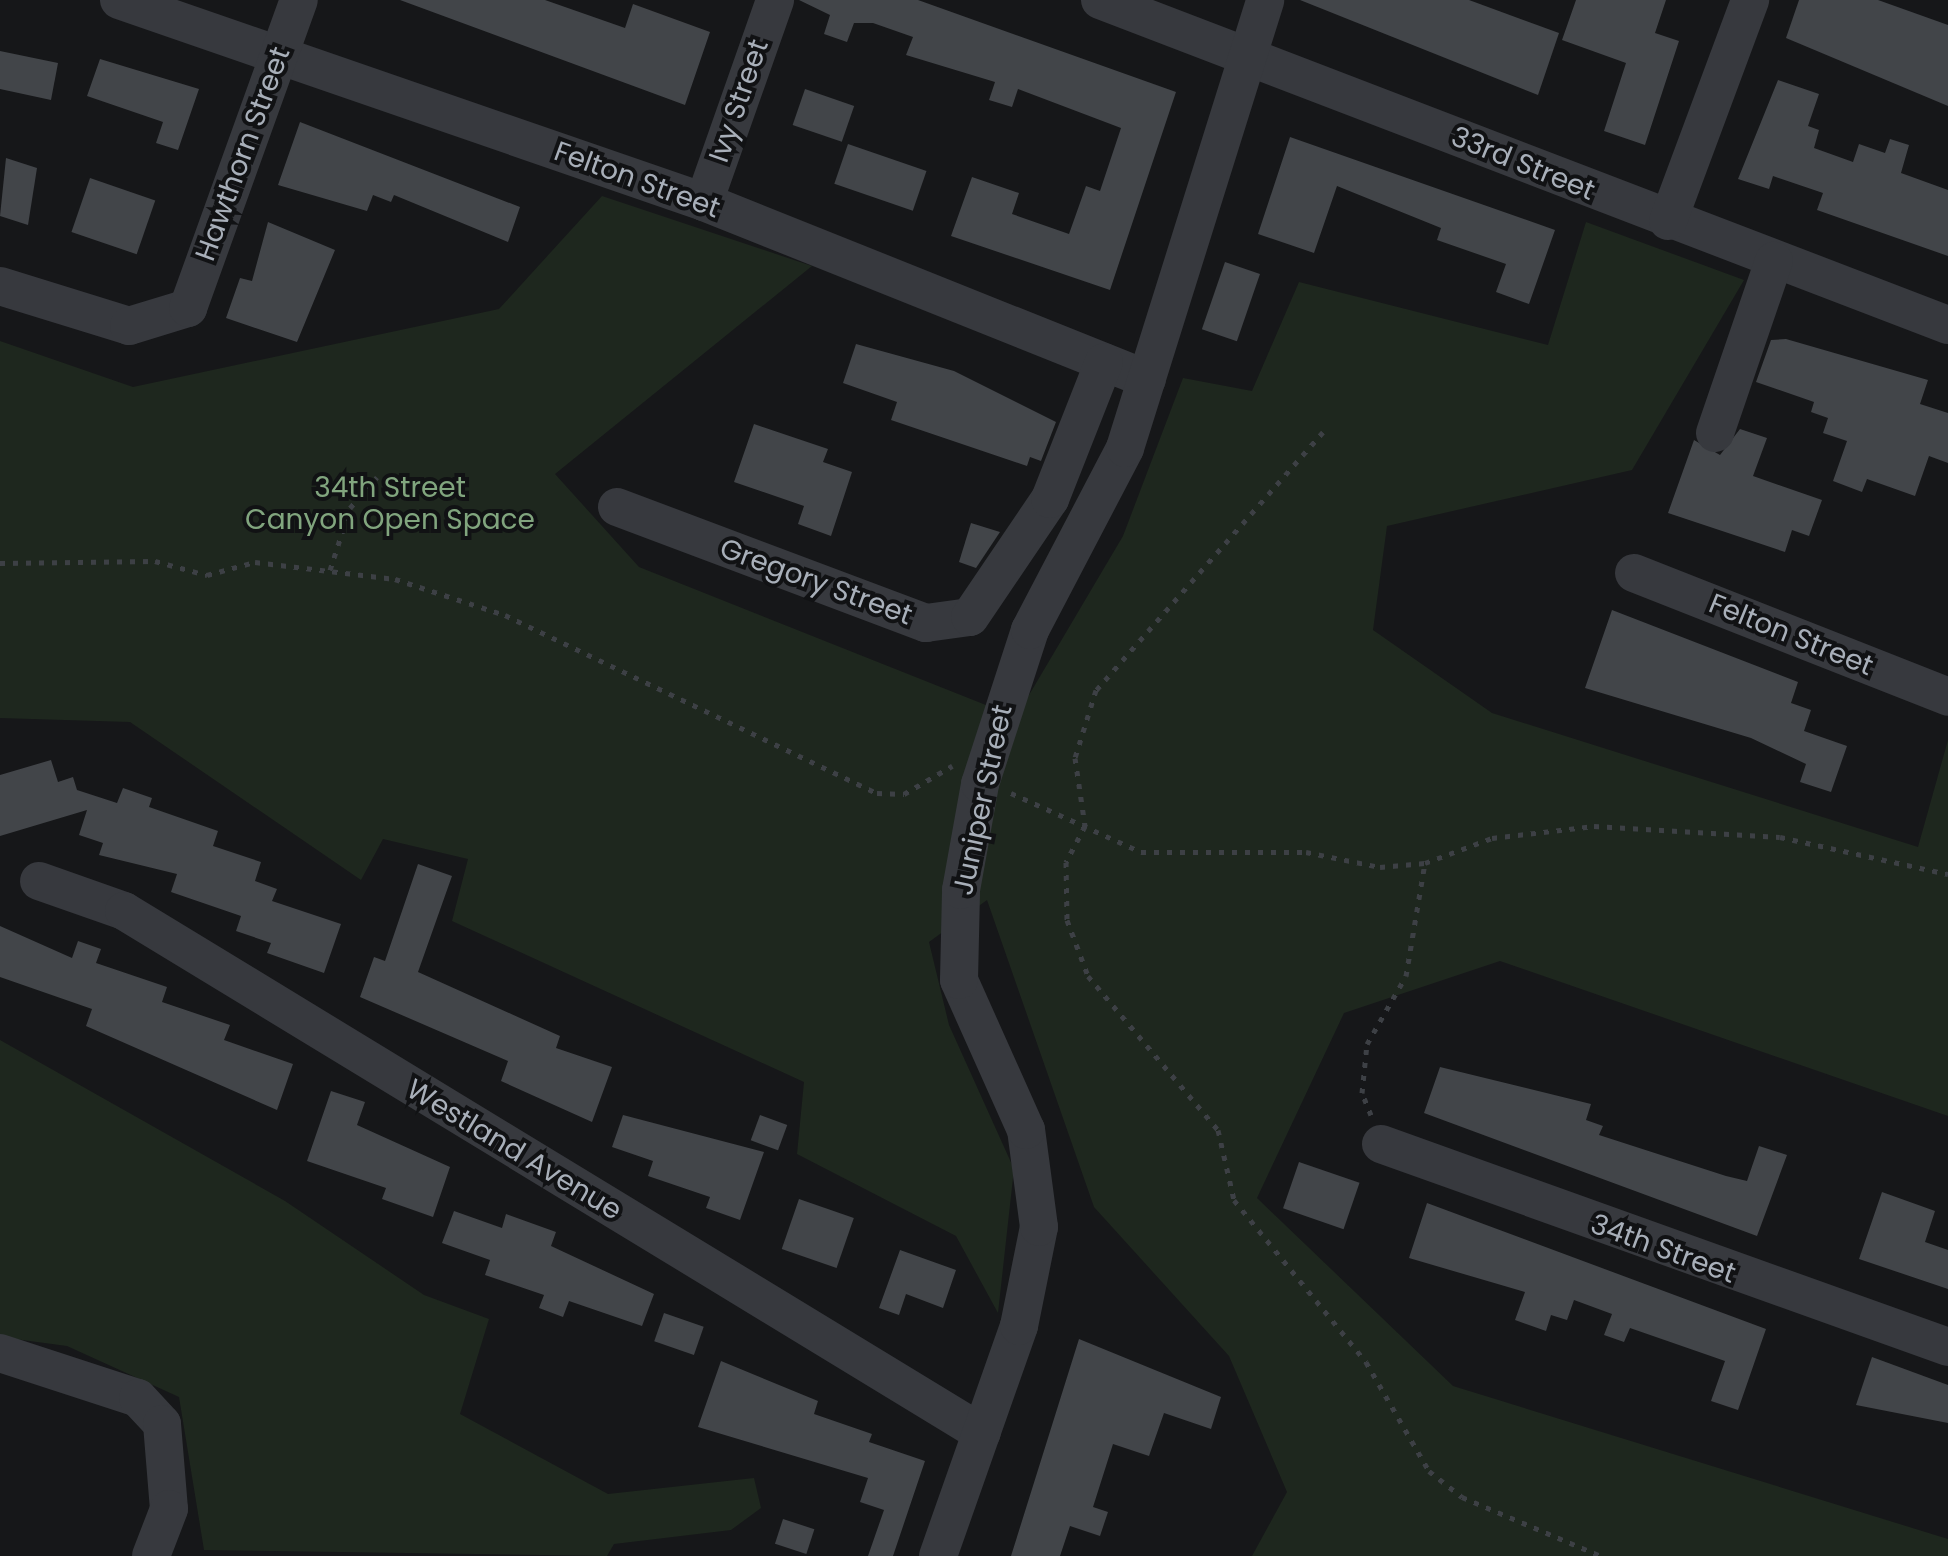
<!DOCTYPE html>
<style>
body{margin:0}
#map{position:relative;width:1948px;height:1556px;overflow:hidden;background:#161719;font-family:Poppins,sans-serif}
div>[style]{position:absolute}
.green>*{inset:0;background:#1e271e}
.building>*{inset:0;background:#424549;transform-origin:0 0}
.path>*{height:5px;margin-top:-2.5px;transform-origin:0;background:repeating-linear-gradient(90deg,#3d4045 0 5px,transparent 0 13px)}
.minor>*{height:38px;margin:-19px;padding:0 19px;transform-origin:19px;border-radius:19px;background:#37393e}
span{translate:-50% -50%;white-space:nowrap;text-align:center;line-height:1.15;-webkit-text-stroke:8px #111214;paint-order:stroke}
.street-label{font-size:28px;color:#a8afb9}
.park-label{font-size:28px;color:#81a57e}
</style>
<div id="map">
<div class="green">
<i style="clip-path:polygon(602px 196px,812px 266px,555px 474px,639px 567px,1016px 717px,1123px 536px,1183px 378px,1252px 391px,1299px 282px,1548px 345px,1586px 222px,1744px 280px,1632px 470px,1387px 526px,1373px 630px,1492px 713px,1918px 847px,1948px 740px,1948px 1116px,1500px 961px,1344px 1013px,1257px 1198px,1453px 1386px,1948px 1539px,1948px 1556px,1252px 1556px,1287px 1492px,1229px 1356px,1094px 1207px,987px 900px,929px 942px,949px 1025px,1014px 1169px,998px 1313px,956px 1236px,797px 1154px,804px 1082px,452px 921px,468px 859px,383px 839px,361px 880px,130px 722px,0 718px,0 341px,133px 387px,499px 309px)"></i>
<i style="clip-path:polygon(0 1040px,285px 1201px,424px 1295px,489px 1319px,460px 1414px,608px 1494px,754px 1478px,761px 1508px,731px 1530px,614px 1544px,607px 1556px,204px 1550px,179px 1397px,67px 1346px,0 1337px)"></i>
</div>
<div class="building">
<i style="clip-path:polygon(400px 0,545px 0,625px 28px,633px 4px,710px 32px,685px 105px)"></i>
<i style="clip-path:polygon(799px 0,918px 0,1176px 92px,1110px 290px,951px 236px,972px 177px,1019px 193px,1012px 214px,1069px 234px,1086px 186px,1100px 191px,1121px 128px,1018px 89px,1012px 107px,989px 100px,995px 82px,906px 55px,913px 37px,873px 23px,854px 23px,847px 42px,824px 34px,830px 15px)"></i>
<i style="clip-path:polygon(1300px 0,1469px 0,1559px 33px,1538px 95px)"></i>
<i style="clip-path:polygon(1576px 0,1666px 0,1655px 33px,1679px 41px,1645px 145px,1604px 131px,1626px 63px,1562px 40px)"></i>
<i style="clip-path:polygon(1799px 0,1878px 0,1948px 25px,1948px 106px,1786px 38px)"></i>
<i style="clip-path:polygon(0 51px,58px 63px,51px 100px,0 89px)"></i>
<i style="clip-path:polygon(100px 59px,199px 89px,178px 150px,156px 143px,163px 122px,87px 96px)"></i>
<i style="clip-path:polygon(1778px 80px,1819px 94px,1808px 126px,1819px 130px,1814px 148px,1853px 162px,1859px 144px,1885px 153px,1890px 139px,1909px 145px,1901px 173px,1948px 190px,1948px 256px,1817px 210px,1823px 193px,1773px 176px,1769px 189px,1738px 179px)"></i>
<i style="left:805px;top:89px;width:52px;height:38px;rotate:19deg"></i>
<i style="clip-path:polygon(300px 122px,520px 207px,508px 242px,394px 195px,391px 202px,373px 195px,367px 211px,278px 185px)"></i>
<i style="clip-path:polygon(1290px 137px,1555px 230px,1529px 304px,1496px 292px,1506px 264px,1437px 240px,1441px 228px,1337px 186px,1314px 253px,1258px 234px)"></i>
<i style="left:848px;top:144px;width:83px;height:42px;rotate:19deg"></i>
<i style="clip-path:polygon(6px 158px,37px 168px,28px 225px,0 216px)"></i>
<i style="left:90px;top:178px;width:69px;height:57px;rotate:19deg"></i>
<i style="clip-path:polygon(268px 222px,335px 250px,297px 342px,226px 318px,240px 278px,252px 281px)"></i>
<i style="left:1225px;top:262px;width:37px;height:71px;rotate:19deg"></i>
<i style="clip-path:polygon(1786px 339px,1928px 380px,1920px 404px,1948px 413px,1948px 463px,1929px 456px,1915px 496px,1867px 479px,1862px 492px,1833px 481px,1847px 441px,1823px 433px,1828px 418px,1811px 412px,1814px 402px,1756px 382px,1771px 340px)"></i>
<i style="clip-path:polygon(856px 344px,954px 371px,1056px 422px,1041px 461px,1030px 457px,1027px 466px,891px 420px,897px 402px,843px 383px)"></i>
<i style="clip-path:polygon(754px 424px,828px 449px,823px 462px,852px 472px,831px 536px,798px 524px,804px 506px,734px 482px)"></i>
<i style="clip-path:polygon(1740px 429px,1767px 438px,1753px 476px,1822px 500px,1809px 536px,1792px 530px,1785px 552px,1668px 513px,1694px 440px,1720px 455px)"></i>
<i style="clip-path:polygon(971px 523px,1000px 532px,976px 568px,959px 562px)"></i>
<i style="clip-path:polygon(1612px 610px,1798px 682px,1791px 703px,1811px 710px,1804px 731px,1847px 746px,1831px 792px,1800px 782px,1806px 764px,1751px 738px,1585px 688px)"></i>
<i style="clip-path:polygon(51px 760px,58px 782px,73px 777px,77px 790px,117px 803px,123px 788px,152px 798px,149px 807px,218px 831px,213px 846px,261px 862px,255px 881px,277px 889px,272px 901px,341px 924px,324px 973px,267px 953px,271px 943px,236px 931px,241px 916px,171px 892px,177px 874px,99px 855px,103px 843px,79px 835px,87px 810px,0 836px,0 775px)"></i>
<i style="clip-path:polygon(418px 864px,452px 876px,418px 972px,560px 1036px,556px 1048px,612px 1067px,592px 1122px,501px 1081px,508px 1061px,360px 997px,374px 957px,385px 961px)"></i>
<i style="clip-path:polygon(0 926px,72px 958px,78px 941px,101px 949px,96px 963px,167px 987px,162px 1002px,230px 1025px,224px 1040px,293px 1064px,277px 1110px,86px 1026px,92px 1009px,0 977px)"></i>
<i style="clip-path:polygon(1440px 1067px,1591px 1104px,1586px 1120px,1603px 1126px,1599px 1135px,1726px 1176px,1747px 1181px,1759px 1146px,1787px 1155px,1757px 1236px,1424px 1113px)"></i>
<i style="clip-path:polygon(331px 1091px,365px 1102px,357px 1125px,450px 1167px,433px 1217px,382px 1199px,386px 1188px,307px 1161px)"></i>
<i style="clip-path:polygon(623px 1115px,764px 1152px,740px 1220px,706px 1208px,710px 1197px,648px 1176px,653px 1161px,612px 1147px)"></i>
<i style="left:760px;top:1115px;width:29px;height:27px;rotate:20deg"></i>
<i style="left:1299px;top:1162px;width:64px;height:49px;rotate:19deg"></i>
<i style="clip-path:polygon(1882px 1192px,1935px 1211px,1925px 1242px,1948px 1250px,1948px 1289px,1859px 1259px)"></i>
<i style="left:799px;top:1199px;width:58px;height:53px;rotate:19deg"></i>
<i style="clip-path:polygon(1427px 1203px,1766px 1329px,1738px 1410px,1711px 1401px,1725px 1361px,1630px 1328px,1624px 1342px,1604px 1335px,1612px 1314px,1574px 1300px,1567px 1320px,1551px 1315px,1546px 1331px,1515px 1320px,1525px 1292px,1409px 1258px)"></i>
<i style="clip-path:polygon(454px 1211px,502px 1228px,506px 1214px,556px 1232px,551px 1246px,654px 1294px,642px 1326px,569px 1301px,563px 1317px,539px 1308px,544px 1295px,485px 1275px,490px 1260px,442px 1243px)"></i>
<i style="clip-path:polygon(900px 1250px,956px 1270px,943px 1308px,906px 1294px,899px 1315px,879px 1308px)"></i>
<i style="left:664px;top:1313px;width:42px;height:30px;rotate:19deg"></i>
<i style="clip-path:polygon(1079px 1339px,1221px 1397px,1211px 1429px,1164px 1413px,1149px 1456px,1113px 1444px,1093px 1507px,1108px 1512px,1100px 1536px,1070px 1526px,1060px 1556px,1011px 1556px)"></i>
<i style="clip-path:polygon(1872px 1357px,1948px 1385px,1948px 1423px,1856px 1405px)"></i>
<i style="clip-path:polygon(721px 1361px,818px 1401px,814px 1414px,872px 1434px,869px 1442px,925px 1461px,893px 1556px,868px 1556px,884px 1510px,860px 1502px,868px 1478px,698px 1427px)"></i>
<i style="left:783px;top:1519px;width:33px;height:26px;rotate:18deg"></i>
</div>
<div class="path">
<i style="left:1323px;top:432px;width:344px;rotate:131.3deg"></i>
<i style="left:1096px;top:690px;width:71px;rotate:107.2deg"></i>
<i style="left:1075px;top:758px;width:69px;rotate:81.6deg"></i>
<i style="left:1085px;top:826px;width:41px;rotate:117.8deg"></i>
<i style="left:1066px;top:862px;width:58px;rotate:89deg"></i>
<i style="left:1067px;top:920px;width:60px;rotate:69.4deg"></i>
<i style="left:1088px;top:976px;width:202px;rotate:49.8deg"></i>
<i style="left:1218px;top:1130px;width:72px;rotate:77.1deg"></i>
<i style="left:1234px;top:1200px;width:209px;rotate:50.8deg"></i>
<i style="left:1366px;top:1362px;width:126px;rotate:60deg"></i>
<i style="left:1429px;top:1471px;width:42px;rotate:38.2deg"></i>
<i style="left:1462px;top:1497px;width:151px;rotate:23deg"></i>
<i style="left:0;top:563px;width:155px;rotate:-0.7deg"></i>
<i style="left:155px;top:561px;width:54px;rotate:15.1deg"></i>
<i style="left:207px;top:575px;width:50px;rotate:-15.2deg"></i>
<i style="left:255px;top:562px;width:141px;rotate:6.9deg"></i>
<i style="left:395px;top:579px;width:116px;rotate:18.1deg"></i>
<i style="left:505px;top:615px;width:412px;rotate:25.6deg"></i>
<i style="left:877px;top:793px;width:27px;rotate:2deg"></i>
<i style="left:904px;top:794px;width:56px;rotate:-30.3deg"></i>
<i style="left:330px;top:570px;width:65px;rotate:-72.1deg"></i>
<i style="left:350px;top:508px;width:41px;rotate:-48.9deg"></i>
<i style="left:1011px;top:793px;width:143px;rotate:24.4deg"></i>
<i style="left:1141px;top:852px;width:165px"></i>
<i style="left:1306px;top:852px;width:76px;rotate:11.5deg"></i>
<i style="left:1380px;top:867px;width:45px;rotate:-5.1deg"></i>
<i style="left:1425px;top:863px;width:72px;rotate:-20.5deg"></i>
<i style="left:1492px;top:838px;width:103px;rotate:-6.7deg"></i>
<i style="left:1594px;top:826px;width:186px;rotate:3.4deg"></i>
<i style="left:1780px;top:837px;width:172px;rotate:12.4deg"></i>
<i style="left:1371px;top:1115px;width:24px;rotate:-112deg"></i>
<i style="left:1362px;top:1093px;width:49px;rotate:-84.2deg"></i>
<i style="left:1367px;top:1044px;width:78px;rotate:-60.2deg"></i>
<i style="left:1406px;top:976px;width:115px;rotate:-80.5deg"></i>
</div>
<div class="minor">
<i style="left:119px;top:0;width:619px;rotate:19.05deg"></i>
<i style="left:704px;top:202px;width:477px;rotate:21.8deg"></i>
<i style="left:1100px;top:0;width:908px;rotate:20.97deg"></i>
<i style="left:704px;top:202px;width:214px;rotate:-70.6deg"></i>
<i style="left:1668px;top:221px;width:236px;rotate:-69.6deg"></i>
<i style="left:0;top:286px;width:135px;rotate:17.2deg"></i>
<i style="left:129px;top:326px;width:62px;rotate:-17deg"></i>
<i style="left:188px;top:308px;width:327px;rotate:-70.2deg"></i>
<i style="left:1715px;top:433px;width:182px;rotate:-71.1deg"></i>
<i style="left:617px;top:507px;width:330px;rotate:20.6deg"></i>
<i style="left:926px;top:623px;width:44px;rotate:-7.8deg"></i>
<i style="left:970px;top:617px;width:143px;rotate:-55.9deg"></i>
<i style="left:1050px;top:499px;width:147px;rotate:-68.5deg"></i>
<i style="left:1634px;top:573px;width:338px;rotate:21.5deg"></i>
<i style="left:39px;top:881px;width:90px;rotate:19.4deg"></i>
<i style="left:124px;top:911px;width:1004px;rotate:31.32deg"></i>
<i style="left:1381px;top:1144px;width:602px;rotate:19.7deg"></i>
<i style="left:0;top:1353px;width:145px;rotate:18.1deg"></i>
<i style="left:138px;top:1398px;width:35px;rotate:47deg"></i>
<i style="left:162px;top:1424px;width:85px;rotate:85.3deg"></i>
<i style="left:169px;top:1509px;width:50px;rotate:111deg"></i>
<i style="left:938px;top:1556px;width:244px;rotate:-70.6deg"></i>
<i style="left:1019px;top:1326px;width:101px;rotate:-78.6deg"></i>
<i style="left:1039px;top:1227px;width:98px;rotate:-97.6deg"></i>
<i style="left:1026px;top:1130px;width:164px;rotate:-114.1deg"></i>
<i style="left:959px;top:980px;width:90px;rotate:-88.7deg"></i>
<i style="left:961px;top:890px;width:108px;rotate:-79.8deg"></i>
<i style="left:980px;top:784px;width:162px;rotate:-72deg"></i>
<i style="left:1030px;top:630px;width:205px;rotate:-62.4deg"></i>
<i style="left:1125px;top:448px;width:469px;rotate:-72.6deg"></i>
</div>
<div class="street-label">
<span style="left:739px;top:101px;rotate:-71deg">Ivy Street</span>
<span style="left:243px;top:154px;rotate:-70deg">Hawthorn Street</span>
<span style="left:1523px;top:164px;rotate:22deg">33rd Street</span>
<span style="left:637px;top:180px;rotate:20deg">Felton Street</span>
<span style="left:816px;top:582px;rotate:20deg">Gregory Street</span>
<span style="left:1791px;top:635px;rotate:22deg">Felton Street</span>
<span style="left:983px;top:800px;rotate:-78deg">Juniper Street</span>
<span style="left:514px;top:1150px;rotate:31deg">Westland Avenue</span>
<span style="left:1663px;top:1249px;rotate:20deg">34th Street</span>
</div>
<div class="park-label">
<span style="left:390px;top:504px">34th Street<br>Canyon Open Space</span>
</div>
</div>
